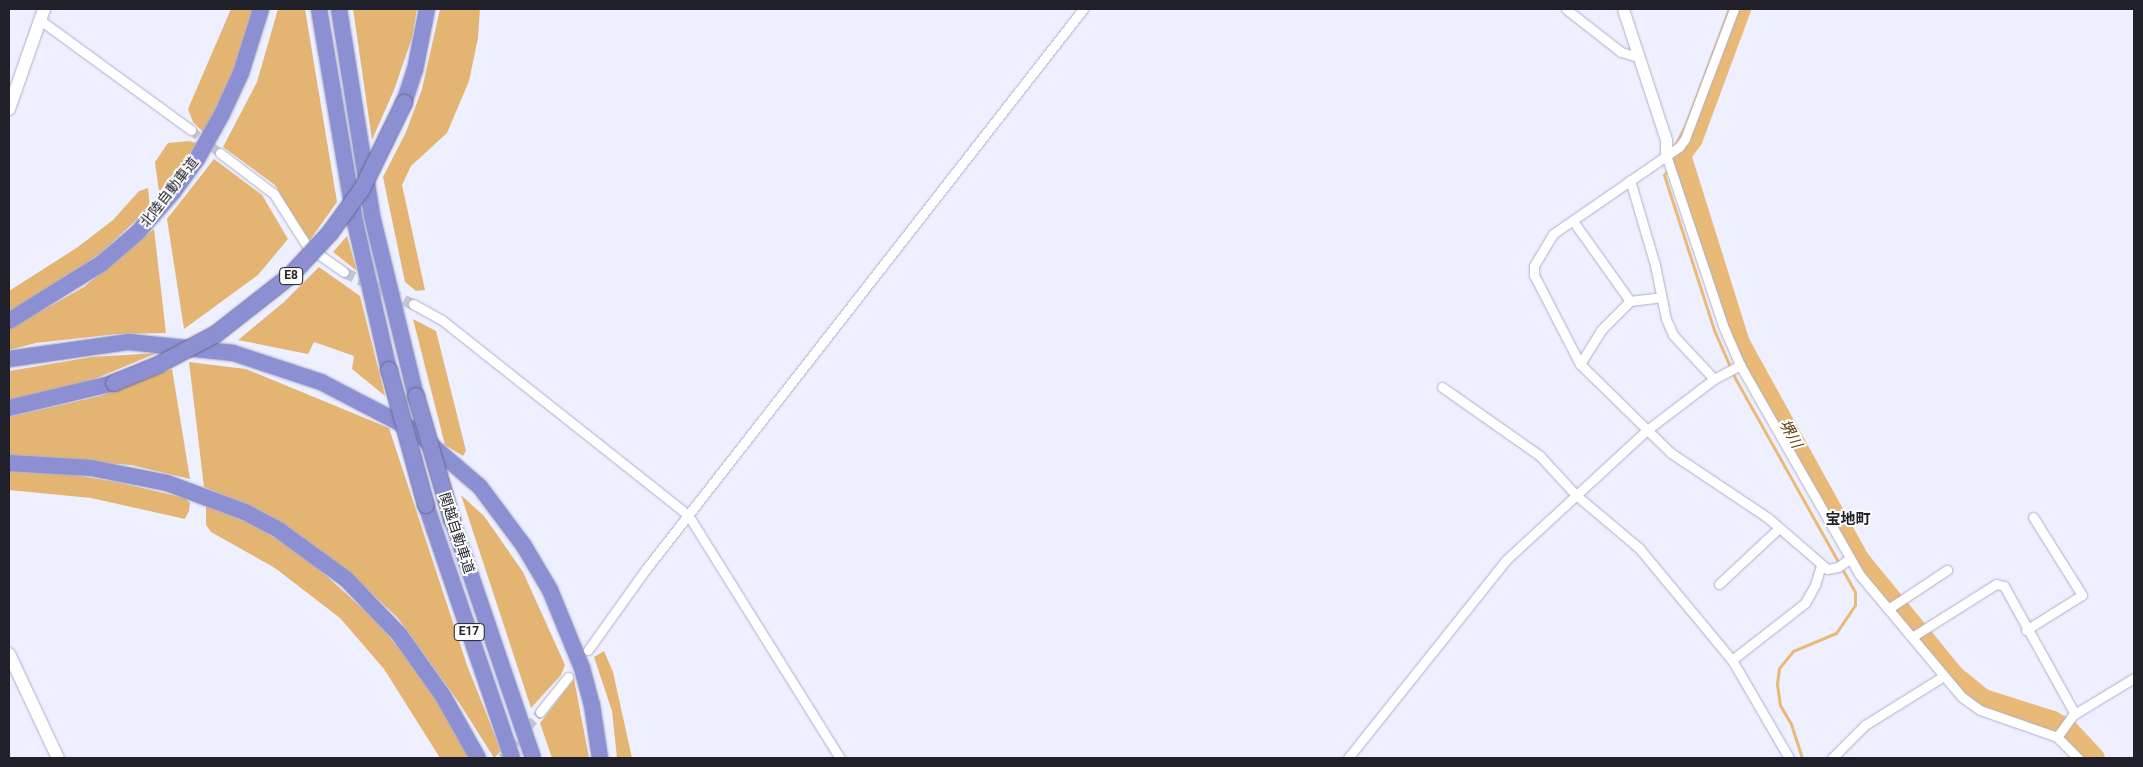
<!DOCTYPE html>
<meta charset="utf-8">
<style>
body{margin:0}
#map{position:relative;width:2143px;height:767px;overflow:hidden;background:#eeefff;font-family:Roboto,"Noto Sans JP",sans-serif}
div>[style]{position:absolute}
.forest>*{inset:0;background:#e4b572}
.stream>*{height:3px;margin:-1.5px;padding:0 1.5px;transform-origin:1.5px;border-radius:1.5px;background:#e9ba77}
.river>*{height:20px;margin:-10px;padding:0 10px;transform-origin:10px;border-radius:10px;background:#e9ba77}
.minor-tunnel>*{height:9px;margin-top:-4.5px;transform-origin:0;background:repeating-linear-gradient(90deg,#c5c6d4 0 9px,transparent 0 13.5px)}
.tertiary-tunnel>*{height:11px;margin-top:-5.5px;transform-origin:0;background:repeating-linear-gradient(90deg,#c5c6d4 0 11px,transparent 0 16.5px)}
.roads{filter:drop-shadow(0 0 1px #aeb0c8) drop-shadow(0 0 1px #aeb0c8)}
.minor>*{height:9px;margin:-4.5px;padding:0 4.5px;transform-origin:4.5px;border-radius:4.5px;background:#fff}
.tertiary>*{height:11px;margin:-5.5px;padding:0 5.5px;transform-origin:5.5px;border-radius:5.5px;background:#fff}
.secondary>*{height:12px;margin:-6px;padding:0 6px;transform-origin:6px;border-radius:6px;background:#fff}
.motorway>*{height:16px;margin:-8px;padding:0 8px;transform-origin:8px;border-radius:8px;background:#8c8fd1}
.bridges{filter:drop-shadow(0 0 1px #666896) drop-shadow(0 0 1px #666896)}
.motorway-bridge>*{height:16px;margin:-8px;padding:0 8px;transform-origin:8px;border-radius:8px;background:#8c8fd1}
span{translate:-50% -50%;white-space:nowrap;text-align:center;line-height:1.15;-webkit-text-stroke:4px #fefefe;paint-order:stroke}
.shield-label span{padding:1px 4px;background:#fefefe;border:1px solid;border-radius:4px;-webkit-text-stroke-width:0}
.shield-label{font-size:12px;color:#1f2029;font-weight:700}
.street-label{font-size:14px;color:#1f2029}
.water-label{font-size:15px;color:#5f400a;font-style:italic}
.neighbourhood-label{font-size:15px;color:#1f2029;font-weight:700}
.frame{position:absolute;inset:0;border:10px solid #1f2029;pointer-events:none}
</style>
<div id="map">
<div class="forest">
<i style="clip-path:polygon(231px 9px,255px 9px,236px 68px,203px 132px,193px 122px,188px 109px)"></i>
<i style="clip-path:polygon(278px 9px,305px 9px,337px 202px,310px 240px,298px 226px,275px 185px,223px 147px,257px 82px)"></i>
<i style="clip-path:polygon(353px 9px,417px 9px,412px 38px,394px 90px,372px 140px)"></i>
<i style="clip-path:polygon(440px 9px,480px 9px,478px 38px,469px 81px,447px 133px,411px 166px,402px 185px,425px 290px,416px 291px,405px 282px,383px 177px,406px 132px,422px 89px)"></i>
<i style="clip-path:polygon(189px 141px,197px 143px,179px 171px,159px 192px,155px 162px,168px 143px)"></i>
<i style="clip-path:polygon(214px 159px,262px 195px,288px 239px,258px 275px,184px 329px,167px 219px)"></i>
<i style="clip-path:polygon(148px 188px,150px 207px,102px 252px,35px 298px,9px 311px,9px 291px,78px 247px,113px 220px,139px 191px)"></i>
<i style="clip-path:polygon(154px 229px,166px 333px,117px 334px,36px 343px,9px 350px,9px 329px,84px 287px)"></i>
<i style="clip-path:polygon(347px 236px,357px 271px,333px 252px)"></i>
<i style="clip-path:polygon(319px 267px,360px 296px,385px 396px,352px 369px,354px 356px,314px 342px,308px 354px,238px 340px,284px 302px)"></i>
<i style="clip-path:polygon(413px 319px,436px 331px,466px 451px,463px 456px,445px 445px)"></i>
<i style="clip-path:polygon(157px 353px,92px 380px,9px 401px,9px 371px,92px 357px)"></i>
<i style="clip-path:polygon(189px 362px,246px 369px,389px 428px,467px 665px,501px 751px,494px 758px,460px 704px,398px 618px,366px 588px,235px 500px,204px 487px)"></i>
<i style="clip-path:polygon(172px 369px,190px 479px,131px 465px,9px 456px,9px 417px,100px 396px)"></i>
<i style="clip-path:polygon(9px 470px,74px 475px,117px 482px,185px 498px,190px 503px,189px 511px,185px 519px,91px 498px,9px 490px)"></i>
<i style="clip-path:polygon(461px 495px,484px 516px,523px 572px,565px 665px,561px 675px,531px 708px)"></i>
<i style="clip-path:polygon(206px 506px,255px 525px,311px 562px,373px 618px,424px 677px,473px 758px,440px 758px,384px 669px,340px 618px,275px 568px,211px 532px,206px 525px)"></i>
<i style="clip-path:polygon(604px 651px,613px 672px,632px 758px,617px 758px,612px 711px,594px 657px)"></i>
<i style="clip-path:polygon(574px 679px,589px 758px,552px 758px,540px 723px)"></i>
</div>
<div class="stream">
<i style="left:1674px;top:147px;width:26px;rotate:-62deg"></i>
<i style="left:1686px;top:124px;width:123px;rotate:-69.5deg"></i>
<i style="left:1668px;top:170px;width:6px;rotate:129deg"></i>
<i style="left:1664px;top:175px;width:163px;rotate:72.1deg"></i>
<i style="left:1714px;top:330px;width:52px;rotate:66.4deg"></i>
<i style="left:1735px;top:378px;width:245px;rotate:60.7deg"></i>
<i style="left:1855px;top:592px;width:13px;rotate:90deg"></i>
<i style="left:1855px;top:605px;width:34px;rotate:124deg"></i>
<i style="left:1836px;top:633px;width:47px;rotate:157.3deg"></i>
<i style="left:1793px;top:651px;width:22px;rotate:129deg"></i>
<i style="left:1779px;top:668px;width:16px;rotate:97deg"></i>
<i style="left:1777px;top:684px;width:21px;rotate:82deg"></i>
<i style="left:1780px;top:705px;width:22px;rotate:60deg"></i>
<i style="left:1791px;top:724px;width:36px;rotate:72deg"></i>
</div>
<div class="river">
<i style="left:1741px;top:9px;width:139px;rotate:110.3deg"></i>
<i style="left:1693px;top:139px;width:20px;rotate:127deg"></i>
<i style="left:1681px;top:155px;width:197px;rotate:72.6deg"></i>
<i style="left:1740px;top:343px;width:248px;rotate:61.1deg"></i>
<i style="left:1860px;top:560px;width:149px;rotate:50.7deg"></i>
<i style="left:1954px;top:675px;width:38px;rotate:39deg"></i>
<i style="left:1984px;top:699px;width:72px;rotate:17.7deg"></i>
<i style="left:2053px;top:721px;width:18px;rotate:29deg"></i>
<i style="left:2069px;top:730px;width:38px;rotate:47deg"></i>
</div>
<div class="minor-tunnel">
<i style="left:191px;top:130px;width:37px;rotate:38deg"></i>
<i style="left:502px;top:758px;width:60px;rotate:-50.4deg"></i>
</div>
<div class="tertiary-tunnel">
<i style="left:344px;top:272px;width:76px;rotate:24.9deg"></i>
</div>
<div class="roads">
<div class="minor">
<i style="left:1566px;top:9px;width:70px;rotate:38deg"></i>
<i style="left:1621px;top:52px;width:18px;rotate:16deg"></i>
<i style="left:1734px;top:9px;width:139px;rotate:110.7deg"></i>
<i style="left:1685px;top:139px;width:10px;rotate:127deg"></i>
<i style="left:1679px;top:147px;width:153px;rotate:145.4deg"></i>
<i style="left:1553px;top:234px;width:37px;rotate:121deg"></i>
<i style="left:1534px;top:266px;width:9px;rotate:90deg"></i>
<i style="left:1534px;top:275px;width:100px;rotate:62.7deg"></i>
<i style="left:1580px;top:364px;width:127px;rotate:44.4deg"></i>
<i style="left:1671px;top:453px;width:117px;rotate:33.8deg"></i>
<i style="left:1768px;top:518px;width:78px;rotate:40.8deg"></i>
<i style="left:1827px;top:569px;width:11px;rotate:-10deg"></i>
<i style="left:1838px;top:567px;width:14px;rotate:-36deg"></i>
<i style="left:40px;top:20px;width:187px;rotate:36.1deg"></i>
<i style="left:220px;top:153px;width:68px;rotate:37.2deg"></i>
<i style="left:274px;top:194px;width:62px;rotate:57.6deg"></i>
<i style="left:307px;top:246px;width:45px;rotate:35.1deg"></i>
<i style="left:1666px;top:155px;width:182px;rotate:71.5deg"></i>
<i style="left:1724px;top:328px;width:40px;rotate:66.6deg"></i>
<i style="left:1740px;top:365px;width:241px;rotate:60.3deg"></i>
<i style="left:1859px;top:574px;width:160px;rotate:50.1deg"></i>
<i style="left:1962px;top:697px;width:22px;rotate:36deg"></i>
<i style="left:1980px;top:710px;width:82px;rotate:19.3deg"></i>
<i style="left:2057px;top:737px;width:30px;rotate:45deg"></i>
<i style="left:1630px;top:180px;width:89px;rotate:73.6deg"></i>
<i style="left:1655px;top:265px;width:55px;rotate:78.5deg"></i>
<i style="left:1666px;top:319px;width:17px;rotate:66deg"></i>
<i style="left:1673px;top:335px;width:60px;rotate:47deg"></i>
<i style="left:1573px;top:221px;width:98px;rotate:54.5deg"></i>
<i style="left:413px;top:304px;width:33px;rotate:29deg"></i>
<i style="left:442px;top:320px;width:314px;rotate:38.4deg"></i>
<i style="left:688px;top:515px;width:287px;rotate:58deg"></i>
<i style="left:1580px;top:364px;width:40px;rotate:-58deg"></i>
<i style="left:1601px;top:330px;width:41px;rotate:-45deg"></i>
<i style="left:1630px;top:301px;width:31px;rotate:-7deg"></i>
<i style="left:1442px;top:387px;width:120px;rotate:35.1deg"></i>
<i style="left:1540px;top:456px;width:53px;rotate:47.3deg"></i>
<i style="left:1576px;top:495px;width:82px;rotate:40.1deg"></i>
<i style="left:1639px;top:548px;width:146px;rotate:50.3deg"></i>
<i style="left:1732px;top:660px;width:113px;rotate:59.8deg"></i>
<i style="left:1719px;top:584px;width:82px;rotate:-43deg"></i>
<i style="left:1888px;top:609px;width:71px;rotate:-33.5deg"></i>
<i style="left:2026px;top:630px;width:66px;rotate:-32deg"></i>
<i style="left:2082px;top:595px;width:92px;rotate:-122.1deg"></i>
<i style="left:1912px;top:637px;width:99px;rotate:-32.2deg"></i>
<i style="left:1996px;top:584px;width:8px;rotate:14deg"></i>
<i style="left:2004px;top:586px;width:146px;rotate:61deg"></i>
<i style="left:588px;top:650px;width:100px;rotate:-54.4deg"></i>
<i style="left:646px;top:569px;width:710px;rotate:-52.03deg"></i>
<i style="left:1732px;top:660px;width:93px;rotate:-38deg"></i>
<i style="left:1805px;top:603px;width:21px;rotate:-61deg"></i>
<i style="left:1815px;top:585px;width:21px;rotate:-73deg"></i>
<i style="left:540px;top:712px;width:45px;rotate:-51.3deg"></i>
<i style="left:2057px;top:737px;width:27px;rotate:-54deg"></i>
<i style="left:2073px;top:715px;width:71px;rotate:-31.2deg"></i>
<i style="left:1348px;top:758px;width:253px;rotate:-51.4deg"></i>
<i style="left:1506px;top:560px;width:192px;rotate:-42.7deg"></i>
<i style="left:1647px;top:430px;width:84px;rotate:-37.3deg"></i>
<i style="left:1714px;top:379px;width:30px;rotate:-28deg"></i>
<i style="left:1832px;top:758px;width:47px;rotate:-45deg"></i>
<i style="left:1865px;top:725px;width:91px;rotate:-31.9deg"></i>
</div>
<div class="tertiary">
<i style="left:1623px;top:9px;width:138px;rotate:71.8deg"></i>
<i style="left:1666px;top:140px;width:15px;rotate:90deg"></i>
</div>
<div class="secondary">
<i style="left:9px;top:109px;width:106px;rotate:-70.7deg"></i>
<i style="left:9px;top:654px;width:115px;rotate:64.8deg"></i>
</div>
<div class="motorway">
<i style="left:319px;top:9px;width:216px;rotate:80.4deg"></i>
<i style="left:355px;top:222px;width:152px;rotate:77.1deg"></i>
<i style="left:339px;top:9px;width:210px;rotate:80.9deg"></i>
<i style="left:372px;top:216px;width:185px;rotate:76.3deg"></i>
<i style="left:404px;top:103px;width:35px;rotate:-72deg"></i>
<i style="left:415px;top:70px;width:62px;rotate:-78.9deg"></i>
<i style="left:9px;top:321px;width:110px;rotate:-31.9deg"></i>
<i style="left:102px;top:263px;width:48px;rotate:-40.7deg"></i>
<i style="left:138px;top:232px;width:53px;rotate:-48.8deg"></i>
<i style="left:173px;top:192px;width:41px;rotate:-54deg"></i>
<i style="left:197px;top:159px;width:51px;rotate:-60.9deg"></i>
<i style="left:222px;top:114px;width:45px;rotate:-65.1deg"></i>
<i style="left:241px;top:73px;width:67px;rotate:-72.6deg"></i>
<i style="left:9px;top:359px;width:121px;rotate:-8.1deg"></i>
<i style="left:129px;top:342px;width:105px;rotate:6deg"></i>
<i style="left:233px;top:353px;width:93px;rotate:18.2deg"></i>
<i style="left:321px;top:382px;width:106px;rotate:27.5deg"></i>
<i style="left:415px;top:431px;width:86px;rotate:40.7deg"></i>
<i style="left:480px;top:487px;width:74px;rotate:53.3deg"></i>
<i style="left:524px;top:546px;width:51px;rotate:59.4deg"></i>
<i style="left:550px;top:590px;width:84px;rotate:67.7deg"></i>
<i style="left:582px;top:668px;width:38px;rotate:75deg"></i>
<i style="left:592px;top:705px;width:54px;rotate:81.4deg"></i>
<i style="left:9px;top:408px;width:108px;rotate:-13.4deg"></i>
<i style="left:9px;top:463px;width:82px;rotate:3.5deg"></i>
<i style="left:91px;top:468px;width:77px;rotate:11.2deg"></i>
<i style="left:167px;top:483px;width:83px;rotate:20.4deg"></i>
<i style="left:245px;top:512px;width:40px;rotate:28deg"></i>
<i style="left:280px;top:531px;width:82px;rotate:36deg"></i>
<i style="left:346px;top:579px;width:76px;rotate:46.1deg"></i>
<i style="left:399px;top:634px;width:76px;rotate:54.6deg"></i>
<i style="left:443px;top:696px;width:71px;rotate:60.6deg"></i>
<i style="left:426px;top:505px;width:267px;rotate:71.2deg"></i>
<i style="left:452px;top:520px;width:251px;rotate:71.2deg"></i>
</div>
</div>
<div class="bridges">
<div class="motorway-bridge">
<i style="left:389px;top:370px;width:140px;rotate:74.7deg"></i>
<i style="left:114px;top:383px;width:48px;rotate:-22.2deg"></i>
<i style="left:158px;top:365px;width:66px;rotate:-28.1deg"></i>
<i style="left:216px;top:334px;width:94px;rotate:-38.1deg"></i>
<i style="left:290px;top:276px;width:59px;rotate:-47.1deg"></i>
<i style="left:330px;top:233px;width:54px;rotate:-54deg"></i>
<i style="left:362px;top:189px;width:96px;rotate:-64deg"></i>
<i style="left:416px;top:396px;width:129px;rotate:73.8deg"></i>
</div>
</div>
<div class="shield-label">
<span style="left:291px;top:276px">E8</span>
<span style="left:469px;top:632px">E17</span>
</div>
<div class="street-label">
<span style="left:169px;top:192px;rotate:-52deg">北陸自動車道</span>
<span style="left:457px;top:533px;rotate:72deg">関越自動車道</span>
</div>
<div class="water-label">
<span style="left:1790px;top:434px;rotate:61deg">堺川</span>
</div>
<div class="neighbourhood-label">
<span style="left:1848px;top:520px">宝地町</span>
</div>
<div class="frame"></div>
</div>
